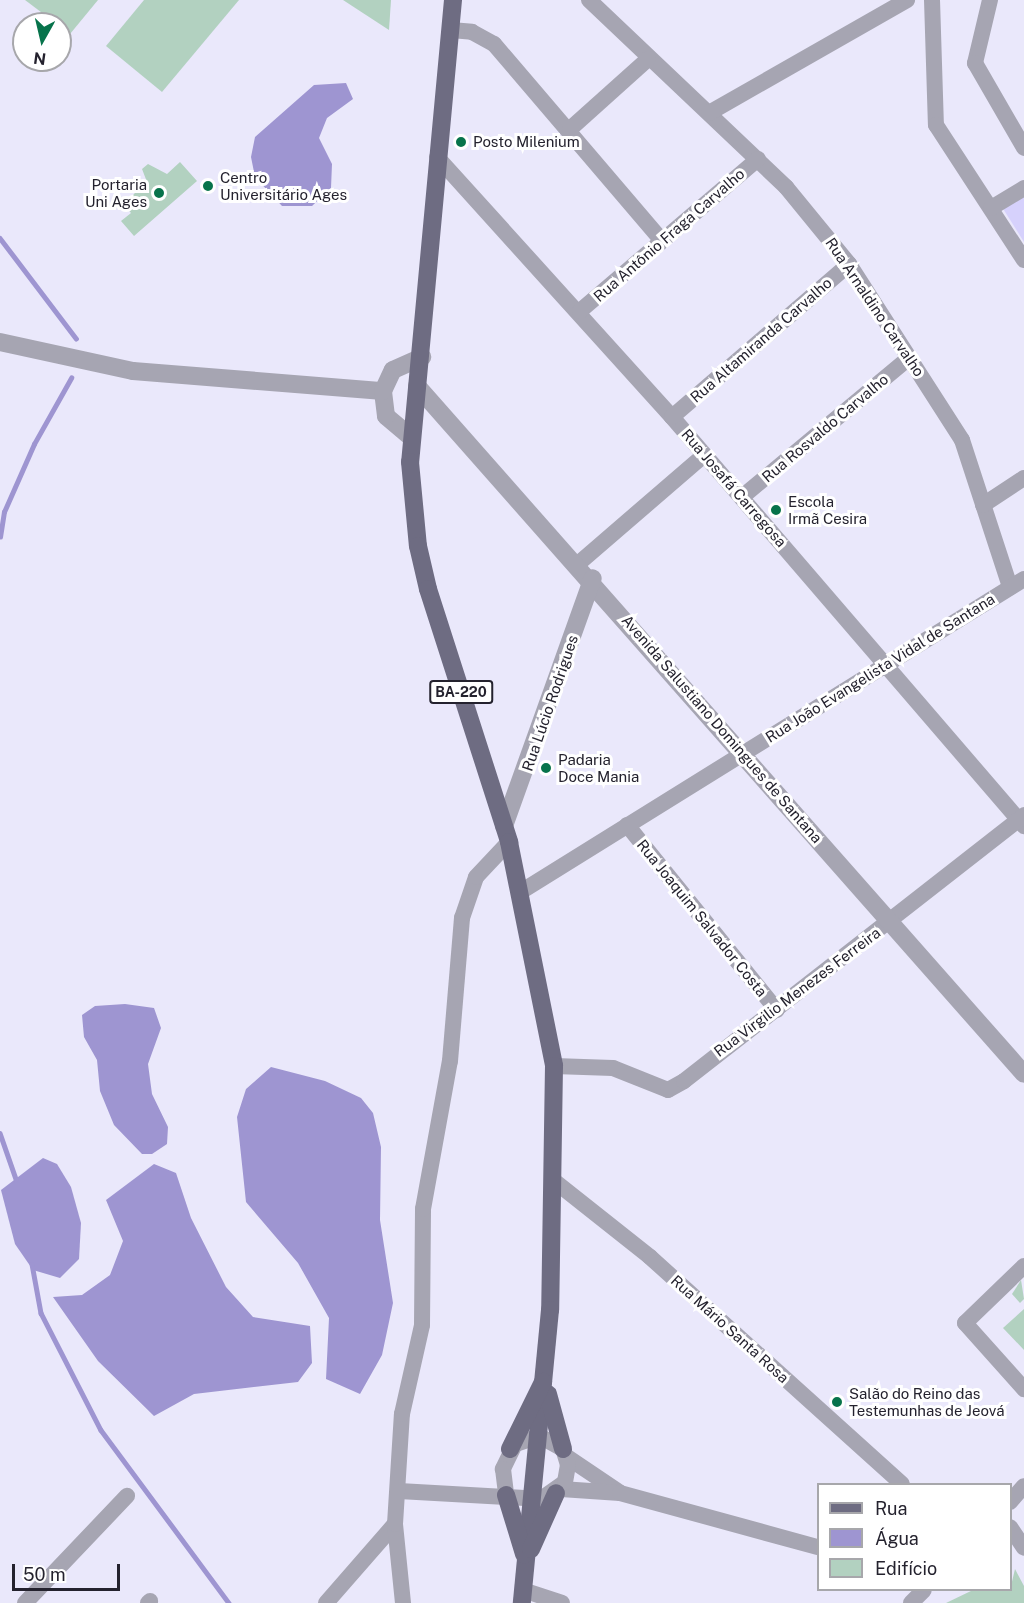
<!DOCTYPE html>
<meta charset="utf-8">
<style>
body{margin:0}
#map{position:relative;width:1024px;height:1603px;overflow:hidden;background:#eae8fb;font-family:"Public Sans",sans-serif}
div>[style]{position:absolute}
.green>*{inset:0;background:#d6d1fc}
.water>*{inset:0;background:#9e95d1}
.stream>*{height:4.5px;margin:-2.25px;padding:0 2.25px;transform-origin:2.25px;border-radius:2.25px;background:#9e95d1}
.building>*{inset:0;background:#b2d1c0}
.minor>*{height:16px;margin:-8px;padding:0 8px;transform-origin:8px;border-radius:8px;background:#a6a5b2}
.tertiary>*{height:18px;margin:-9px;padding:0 9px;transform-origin:9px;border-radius:9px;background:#a6a5b2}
.primary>*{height:18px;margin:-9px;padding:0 9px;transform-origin:9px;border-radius:9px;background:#6e6c82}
.dots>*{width:16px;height:16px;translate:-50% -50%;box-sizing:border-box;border:3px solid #fff;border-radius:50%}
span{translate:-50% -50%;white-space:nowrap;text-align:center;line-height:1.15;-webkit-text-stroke:6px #fff;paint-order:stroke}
.shield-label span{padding:2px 4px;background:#fff;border:2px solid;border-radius:4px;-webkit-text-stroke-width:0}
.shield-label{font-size:14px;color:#24222e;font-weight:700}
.poi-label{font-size:15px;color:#24222e}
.left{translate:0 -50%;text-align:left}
.right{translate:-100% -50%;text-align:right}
.street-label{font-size:15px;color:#24222e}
.legend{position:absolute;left:817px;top:1483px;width:195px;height:108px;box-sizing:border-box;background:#fff;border:2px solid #a7a7ab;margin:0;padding:8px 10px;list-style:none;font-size:18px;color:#24222e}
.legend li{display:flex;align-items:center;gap:12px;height:30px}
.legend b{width:30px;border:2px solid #a7a7ab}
.north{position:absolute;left:12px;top:12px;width:60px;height:60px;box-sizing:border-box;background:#fff;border:2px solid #a7a7ab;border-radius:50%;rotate:188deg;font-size:16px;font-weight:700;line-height:24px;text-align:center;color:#24222e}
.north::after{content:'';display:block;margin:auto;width:21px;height:27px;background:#07734b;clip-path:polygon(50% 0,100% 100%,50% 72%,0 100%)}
.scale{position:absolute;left:12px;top:1564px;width:108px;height:27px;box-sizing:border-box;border:3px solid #24222e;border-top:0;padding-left:8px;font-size:18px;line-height:21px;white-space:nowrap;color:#24222e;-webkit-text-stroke:4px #fff;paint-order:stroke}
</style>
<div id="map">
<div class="green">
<i style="clip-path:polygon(1024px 194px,1024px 242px,1002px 207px)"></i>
</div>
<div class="water">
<i style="clip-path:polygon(346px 83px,353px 99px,327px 118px,319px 138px,332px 164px,331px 188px,312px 206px,282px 206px,255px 177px,251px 157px,255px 137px,314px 85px)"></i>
<i style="clip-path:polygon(125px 1004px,154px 1008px,161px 1028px,148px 1064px,152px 1094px,168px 1127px,167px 1144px,152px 1154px,142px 1154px,114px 1125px,100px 1091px,97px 1060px,84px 1037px,82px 1015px,95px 1006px)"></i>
<i style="clip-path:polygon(271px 1067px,325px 1081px,361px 1098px,373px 1113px,381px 1147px,380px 1220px,393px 1303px,382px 1355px,360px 1394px,326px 1379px,329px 1318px,298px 1263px,246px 1202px,237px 1117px,246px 1089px)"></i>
<i style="clip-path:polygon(43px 1158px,57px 1164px,71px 1187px,81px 1223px,79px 1259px,60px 1278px,33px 1270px,15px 1244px,1px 1190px)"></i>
<i style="clip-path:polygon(154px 1164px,176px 1173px,191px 1218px,226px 1287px,253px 1317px,310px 1326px,312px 1363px,298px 1382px,194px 1394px,154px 1416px,98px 1361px,53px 1297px,82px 1295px,110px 1275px,123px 1241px,106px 1200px)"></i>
</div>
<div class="stream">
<i style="left:0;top:238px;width:126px;rotate:52.8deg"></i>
<i style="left:0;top:537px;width:25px;rotate:-81deg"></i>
<i style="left:4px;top:512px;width:74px;rotate:-66.2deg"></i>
<i style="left:34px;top:444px;width:76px;rotate:-60.7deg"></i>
<i style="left:0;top:1133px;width:49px;rotate:70.8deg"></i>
<i style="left:32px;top:1264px;width:50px;rotate:79.6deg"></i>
<i style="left:41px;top:1313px;width:131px;rotate:62.9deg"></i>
<i style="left:101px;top:1430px;width:215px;rotate:53.5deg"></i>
</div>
<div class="building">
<i style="clip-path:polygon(25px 0,98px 0,70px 34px)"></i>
<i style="clip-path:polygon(144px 0,239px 0,162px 92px,106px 46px)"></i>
<i style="clip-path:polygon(343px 0,391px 0,389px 30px)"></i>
<i style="clip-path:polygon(180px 162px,197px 181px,134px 236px,121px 221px,131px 213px,123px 204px,147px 182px,142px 169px,148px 164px,167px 174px)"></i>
<i style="clip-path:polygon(1021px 1280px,1024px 1299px,1020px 1303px,1012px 1294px)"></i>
<i style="clip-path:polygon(1024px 1309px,1024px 1350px,1003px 1328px)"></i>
<i style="clip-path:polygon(1015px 1569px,1024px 1586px,1024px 1603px,946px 1603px,973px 1590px,1010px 1590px)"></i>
</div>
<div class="minor">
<i style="left:589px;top:0;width:272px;rotate:43.5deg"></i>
<i style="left:786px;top:187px;width:99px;rotate:50.7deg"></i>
<i style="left:849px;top:264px;width:209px;rotate:57.3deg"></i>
<i style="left:962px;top:440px;width:155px;rotate:71.9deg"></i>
<i style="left:932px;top:0;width:125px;rotate:88.2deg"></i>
<i style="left:936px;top:125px;width:161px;rotate:56.9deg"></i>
<i style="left:990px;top:0;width:65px;rotate:103.4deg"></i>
<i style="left:975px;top:63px;width:98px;rotate:60deg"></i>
<i style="left:451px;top:30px;width:21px;rotate:5deg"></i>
<i style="left:472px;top:32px;width:25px;rotate:29deg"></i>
<i style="left:494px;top:44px;width:259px;rotate:49.5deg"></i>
<i style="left:709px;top:113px;width:228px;rotate:-29.7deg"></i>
<i style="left:570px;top:129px;width:105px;rotate:-41.9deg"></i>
<i style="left:437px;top:157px;width:350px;rotate:47.9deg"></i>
<i style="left:672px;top:417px;width:540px;rotate:49.28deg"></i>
<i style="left:991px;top:208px;width:39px;rotate:-31deg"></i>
<i style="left:580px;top:311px;width:234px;rotate:-40.5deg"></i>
<i style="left:672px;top:417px;width:234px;rotate:-40.8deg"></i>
<i style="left:742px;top:497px;width:217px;rotate:-39.8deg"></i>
<i style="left:983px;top:505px;width:49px;rotate:-33.4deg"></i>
<i style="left:579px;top:563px;width:165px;rotate:-40.8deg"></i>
<i style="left:627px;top:825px;width:238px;rotate:51deg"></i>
<i style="left:522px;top:891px;width:591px;rotate:-31.86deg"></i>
<i style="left:554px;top:1066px;width:59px;rotate:1.9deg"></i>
<i style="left:613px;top:1068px;width:59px;rotate:21.8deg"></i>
<i style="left:668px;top:1090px;width:18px;rotate:-29deg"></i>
<i style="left:684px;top:1081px;width:432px;rotate:-38deg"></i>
<i style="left:553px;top:1180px;width:124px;rotate:38.4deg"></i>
<i style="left:650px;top:1257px;width:339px;rotate:42deg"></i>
<i style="left:1024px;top:1266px;width:82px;rotate:136deg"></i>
<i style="left:965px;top:1323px;width:89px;rotate:48.2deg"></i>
<i style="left:567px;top:1457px;width:63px;rotate:33.9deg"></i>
<i style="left:561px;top:1489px;width:59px;rotate:3.9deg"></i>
<i style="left:620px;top:1493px;width:205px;rotate:15.3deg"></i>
<i style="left:399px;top:1491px;width:142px;rotate:3.2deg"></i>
<i style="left:541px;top:1499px;width:29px;rotate:-35deg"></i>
<i style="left:565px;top:1482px;width:17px;rotate:-80deg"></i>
<i style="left:568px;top:1465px;width:17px;rotate:-107deg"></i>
<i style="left:563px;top:1449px;width:26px;rotate:-151deg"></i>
<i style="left:540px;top:1436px;width:26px;rotate:162deg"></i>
<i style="left:515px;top:1444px;width:28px;rotate:116deg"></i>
<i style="left:503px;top:1469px;width:26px;rotate:83deg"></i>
<i style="left:1010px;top:1502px;width:21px;rotate:-49deg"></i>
<i style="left:1010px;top:1527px;width:25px;rotate:56deg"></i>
<i style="left:523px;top:1590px;width:41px;rotate:18.4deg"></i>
<i style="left:25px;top:1603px;width:148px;rotate:-46.4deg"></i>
<i style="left:148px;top:1603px;width:3px;rotate:-45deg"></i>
<i style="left:326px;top:1603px;width:105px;rotate:-48.9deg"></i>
<i style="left:403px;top:1603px;width:79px;rotate:-95.8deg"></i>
<i style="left:395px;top:1524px;width:110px;rotate:-86.4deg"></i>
<i style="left:402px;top:1414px;width:91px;rotate:-77.3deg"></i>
<i style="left:422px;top:1325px;width:116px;rotate:-89.5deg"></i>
<i style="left:423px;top:1209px;width:150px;rotate:-79.7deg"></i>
<i style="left:450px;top:1061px;width:144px;rotate:-85.2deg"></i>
<i style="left:462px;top:918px;width:43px;rotate:-71.1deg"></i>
<i style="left:476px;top:877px;width:48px;rotate:-46.7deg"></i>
<i style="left:911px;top:1603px;width:18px;rotate:-45deg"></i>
</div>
<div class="tertiary">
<i style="left:0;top:342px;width:136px;rotate:12.3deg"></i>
<i style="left:133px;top:371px;width:251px;rotate:4.6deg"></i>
<i style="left:417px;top:386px;width:917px;rotate:48.58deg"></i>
<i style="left:412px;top:438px;width:34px;rotate:-140deg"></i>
<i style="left:386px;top:416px;width:25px;rotate:-97deg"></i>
<i style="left:383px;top:391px;width:23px;rotate:-65deg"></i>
<i style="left:393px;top:370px;width:32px;rotate:-24deg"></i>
<i style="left:504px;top:826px;width:263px;rotate:-70.3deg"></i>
</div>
<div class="primary">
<i style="left:453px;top:0;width:464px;rotate:95.3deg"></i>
<i style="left:410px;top:462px;width:84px;rotate:84.6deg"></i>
<i style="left:418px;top:546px;width:44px;rotate:76.9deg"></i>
<i style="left:428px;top:589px;width:266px;rotate:72.2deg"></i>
<i style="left:509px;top:842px;width:228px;rotate:78.6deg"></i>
<i style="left:554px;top:1066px;width:244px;rotate:90.9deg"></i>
<i style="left:550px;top:1310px;width:294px;rotate:95.5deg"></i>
<i style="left:548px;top:1394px;width:57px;rotate:74.7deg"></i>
<i style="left:510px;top:1449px;width:75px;rotate:-63.8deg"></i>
<i style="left:506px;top:1495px;width:62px;rotate:73deg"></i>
<i style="left:531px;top:1549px;width:61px;rotate:-65.9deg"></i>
</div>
<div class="dots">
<i style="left:461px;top:142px;background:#07734b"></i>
<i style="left:208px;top:186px;background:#07734b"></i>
<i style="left:159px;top:193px;background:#07734b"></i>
<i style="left:776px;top:510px;background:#07734b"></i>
<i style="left:546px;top:768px;background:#07734b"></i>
<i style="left:837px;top:1402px;background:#07734b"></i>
</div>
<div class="shield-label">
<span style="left:461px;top:692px">BA-220</span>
</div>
<div class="poi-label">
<span class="left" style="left:473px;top:142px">Posto Milenium</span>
<span class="left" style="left:220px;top:186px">Centro<br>Universitário Ages</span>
<span class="right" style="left:147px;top:193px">Portaria<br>Uni Ages</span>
<span class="left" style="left:788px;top:510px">Escola<br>Irmã Cesira</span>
<span class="left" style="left:558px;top:768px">Padaria<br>Doce Mania</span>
<span class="left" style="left:849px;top:1402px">Salão do Reino das<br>Testemunhas de Jeová</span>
</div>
<div class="street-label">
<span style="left:669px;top:235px;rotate:-41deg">Rua Antônio Fraga Carvalho</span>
<span style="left:875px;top:307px;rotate:56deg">Rua Arnaldino Carvalho</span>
<span style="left:761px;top:340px;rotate:-41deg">Rua Altamiranda Carvalho</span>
<span style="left:825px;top:428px;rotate:-40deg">Rua Rosvaldo Carvalho</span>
<span style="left:734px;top:488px;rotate:49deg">Rua Josafá Carregosa</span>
<span style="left:880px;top:668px;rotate:-32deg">Rua João Evangelista Vidal de Santana</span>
<span style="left:550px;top:703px;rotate:-71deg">Rua Lúcio Rodrigues</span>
<span style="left:722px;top:729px;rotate:49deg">Avenida Salustiano Domingues de Santana</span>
<span style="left:702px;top:918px;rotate:51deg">Rua Joaquim Salvador Costa</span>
<span style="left:797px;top:992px;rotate:-37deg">Rua Virgilio Menezes Ferreira</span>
<span style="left:730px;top:1329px;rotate:42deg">Rua Mário Santa Rosa</span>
</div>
<ul class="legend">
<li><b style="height:8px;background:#6e6c82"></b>Rua</li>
<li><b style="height:16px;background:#9e95d1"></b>Água</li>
<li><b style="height:16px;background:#b2d1c0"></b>Edifício</li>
</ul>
<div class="north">N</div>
<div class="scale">50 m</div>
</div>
